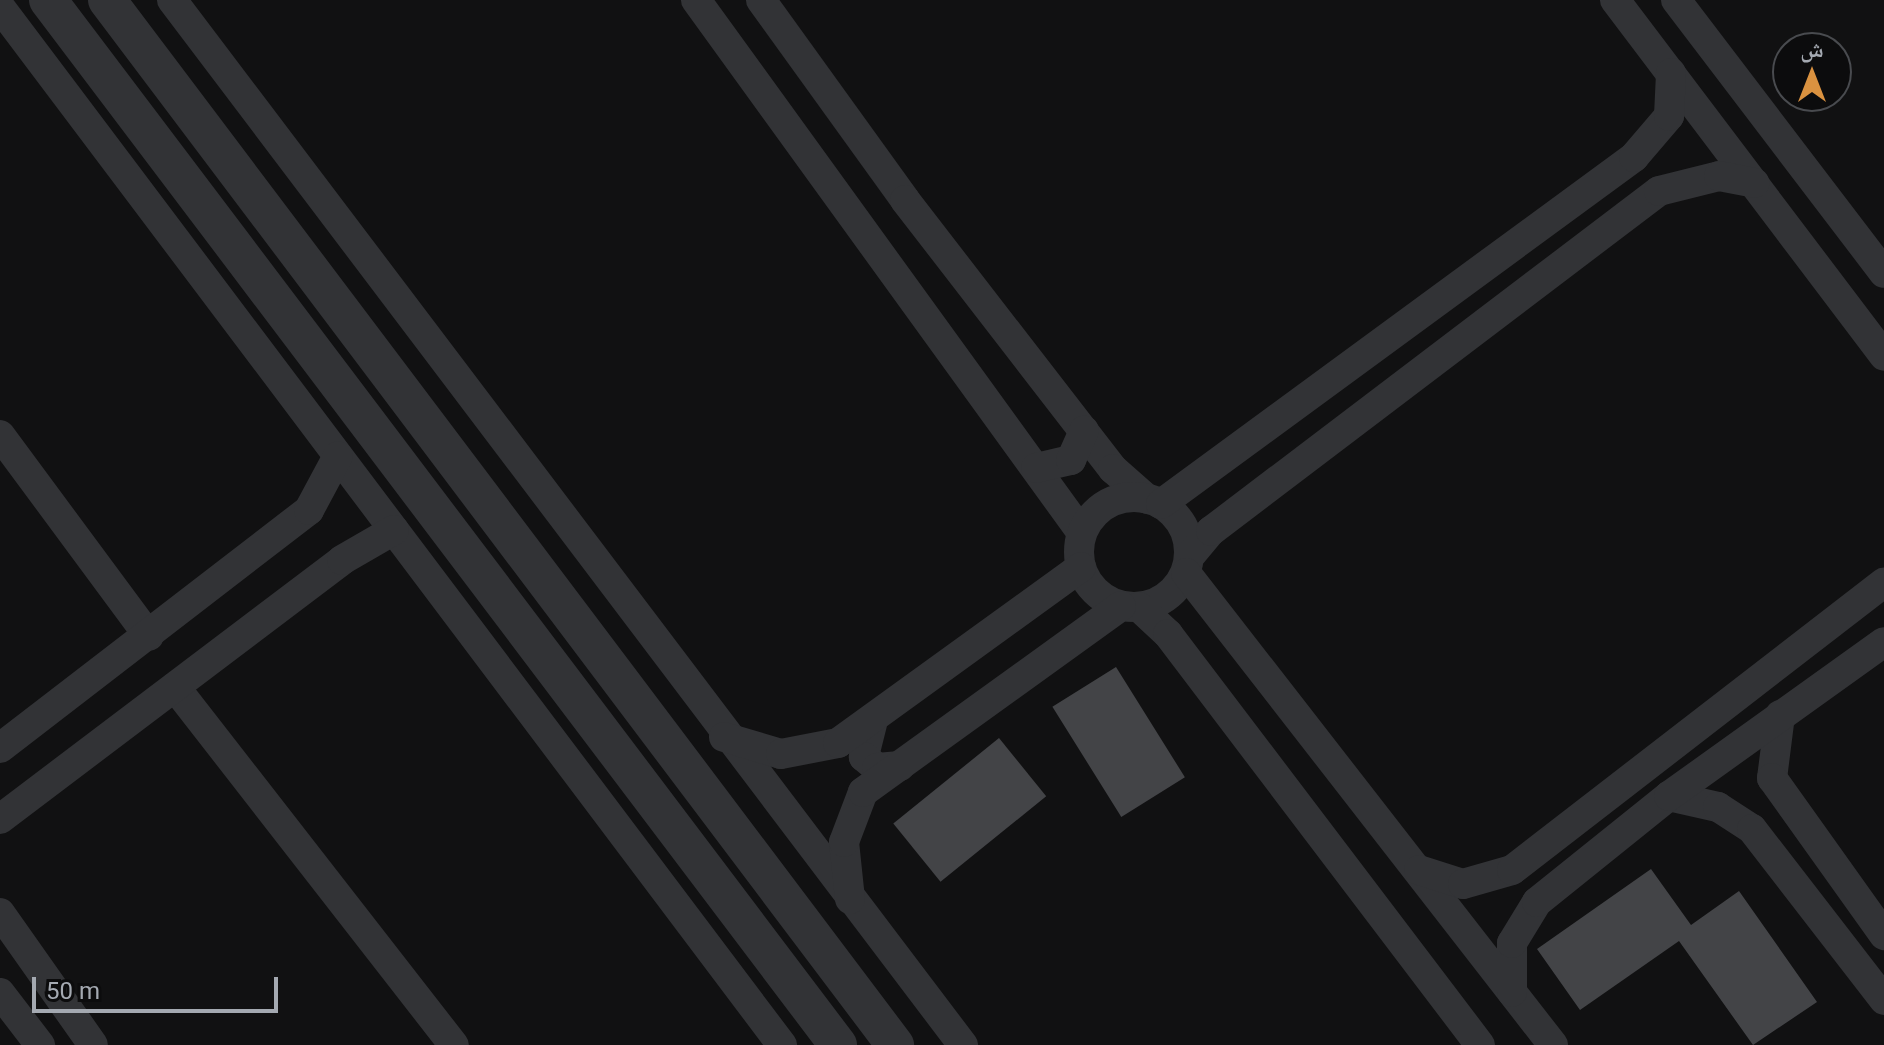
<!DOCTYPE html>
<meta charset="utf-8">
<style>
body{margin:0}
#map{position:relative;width:1884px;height:1045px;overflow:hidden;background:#111112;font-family:Roboto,"Noto Naskh Arabic",sans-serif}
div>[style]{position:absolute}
.building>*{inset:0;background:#434447;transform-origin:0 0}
.minor>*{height:30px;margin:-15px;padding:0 15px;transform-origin:15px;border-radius:15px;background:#323336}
.minor>.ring{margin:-15px;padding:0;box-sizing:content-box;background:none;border:30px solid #323336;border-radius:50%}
.tertiary>*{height:38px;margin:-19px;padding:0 19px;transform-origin:19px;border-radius:19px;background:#323336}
span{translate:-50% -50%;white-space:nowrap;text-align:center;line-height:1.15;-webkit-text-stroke:8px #0c0c0d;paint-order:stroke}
.north{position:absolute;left:1772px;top:32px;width:80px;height:80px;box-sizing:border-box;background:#0c0c0d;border:2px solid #494b4f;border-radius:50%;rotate:0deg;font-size:22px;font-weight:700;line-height:32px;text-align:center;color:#a4a9b1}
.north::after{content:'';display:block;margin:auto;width:28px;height:36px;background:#da9240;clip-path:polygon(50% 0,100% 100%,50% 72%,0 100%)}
.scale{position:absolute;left:32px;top:977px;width:246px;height:36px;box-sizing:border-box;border:4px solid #a4a9b1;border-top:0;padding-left:10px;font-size:24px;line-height:28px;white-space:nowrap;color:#a4a9b1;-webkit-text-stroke:6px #0c0c0d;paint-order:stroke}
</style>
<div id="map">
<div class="building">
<i style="left:1116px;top:667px;width:130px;height:75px;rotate:58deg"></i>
<i style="left:999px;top:738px;width:75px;height:136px;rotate:51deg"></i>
<i style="clip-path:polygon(1651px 869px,1691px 925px,1739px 891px,1817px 1002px,1753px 1045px,1679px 941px,1580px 1010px,1537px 949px)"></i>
</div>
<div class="minor">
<i style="left:172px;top:0;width:1311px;rotate:52.88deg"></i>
<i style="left:696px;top:0;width:658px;rotate:54.09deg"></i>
<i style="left:761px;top:0;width:246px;rotate:54.2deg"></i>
<i style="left:905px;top:200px;width:340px;rotate:52.3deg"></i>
<i style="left:1113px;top:469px;width:45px;rotate:41.4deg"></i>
<i style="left:1615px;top:0;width:446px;rotate:52.9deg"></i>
<i style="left:1676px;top:0;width:343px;rotate:52.7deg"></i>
<i style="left:0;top:7px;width:1300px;rotate:53.01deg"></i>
<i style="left:0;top:435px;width:250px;rotate:53.5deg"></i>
<i style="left:1036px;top:468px;width:36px;rotate:-13deg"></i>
<i style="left:1071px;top:460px;width:32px;rotate:-66deg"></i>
<i class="ring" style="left:1079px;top:497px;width:80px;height:80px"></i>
<i style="left:1161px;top:504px;width:587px;rotate:-36.26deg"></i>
<i style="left:1634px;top:157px;width:54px;rotate:-49.5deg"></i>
<i style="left:1669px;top:116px;width:43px;rotate:-87.3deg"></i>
<i style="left:1189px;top:557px;width:34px;rotate:-50deg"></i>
<i style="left:1211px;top:531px;width:562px;rotate:-37.2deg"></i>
<i style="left:1659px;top:191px;width:62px;rotate:-14deg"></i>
<i style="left:1719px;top:176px;width:36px;rotate:11deg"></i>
<i style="left:1186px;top:573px;width:598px;rotate:52.13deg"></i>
<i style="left:1139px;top:607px;width:40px;rotate:43deg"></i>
<i style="left:1168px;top:634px;width:516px;rotate:52.8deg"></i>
<i style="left:175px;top:687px;width:454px;rotate:52.1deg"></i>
<i style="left:1780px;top:715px;width:64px;rotate:97.2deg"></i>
<i style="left:1772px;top:778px;width:193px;rotate:54.5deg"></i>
<i style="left:872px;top:724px;width:34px;rotate:104deg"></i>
<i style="left:864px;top:757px;width:17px;rotate:40deg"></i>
<i style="left:877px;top:768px;width:23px;rotate:-5deg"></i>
<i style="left:724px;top:737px;width:59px;rotate:16.6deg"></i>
<i style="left:781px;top:754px;width:58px;rotate:-10.9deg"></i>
<i style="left:838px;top:743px;width:300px;rotate:-35.9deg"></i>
<i style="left:0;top:748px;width:390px;rotate:-37.6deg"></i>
<i style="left:309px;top:510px;width:61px;rotate:-61.8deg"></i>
<i style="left:1669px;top:796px;width:50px;rotate:12.7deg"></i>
<i style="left:1718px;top:807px;width:40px;rotate:32.9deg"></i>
<i style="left:1752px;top:829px;width:216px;rotate:52.3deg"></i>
<i style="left:0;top:819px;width:429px;rotate:-37.1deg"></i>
<i style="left:342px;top:560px;width:60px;rotate:-30deg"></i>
<i style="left:1419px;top:870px;width:46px;rotate:17.7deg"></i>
<i style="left:1463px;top:884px;width:51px;rotate:-15.9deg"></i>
<i style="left:1512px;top:870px;width:470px;rotate:-37.7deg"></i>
<i style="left:850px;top:899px;width:57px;rotate:-96deg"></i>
<i style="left:844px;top:842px;width:53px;rotate:-69.2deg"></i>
<i style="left:863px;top:792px;width:318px;rotate:-35.8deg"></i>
<i style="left:0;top:913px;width:161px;rotate:54.8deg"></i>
<i style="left:1512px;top:992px;width:49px;rotate:-90deg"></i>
<i style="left:1512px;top:943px;width:48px;rotate:-58.6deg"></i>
<i style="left:1537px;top:902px;width:169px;rotate:-38.8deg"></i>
<i style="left:1669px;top:796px;width:264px;rotate:-35.6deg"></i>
<i style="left:0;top:993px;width:66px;rotate:52.4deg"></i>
</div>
<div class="tertiary">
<i style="left:48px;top:0;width:1310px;rotate:52.91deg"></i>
<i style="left:107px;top:0;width:1309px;rotate:52.98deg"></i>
</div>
<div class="north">ش</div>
<div class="scale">50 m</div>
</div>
